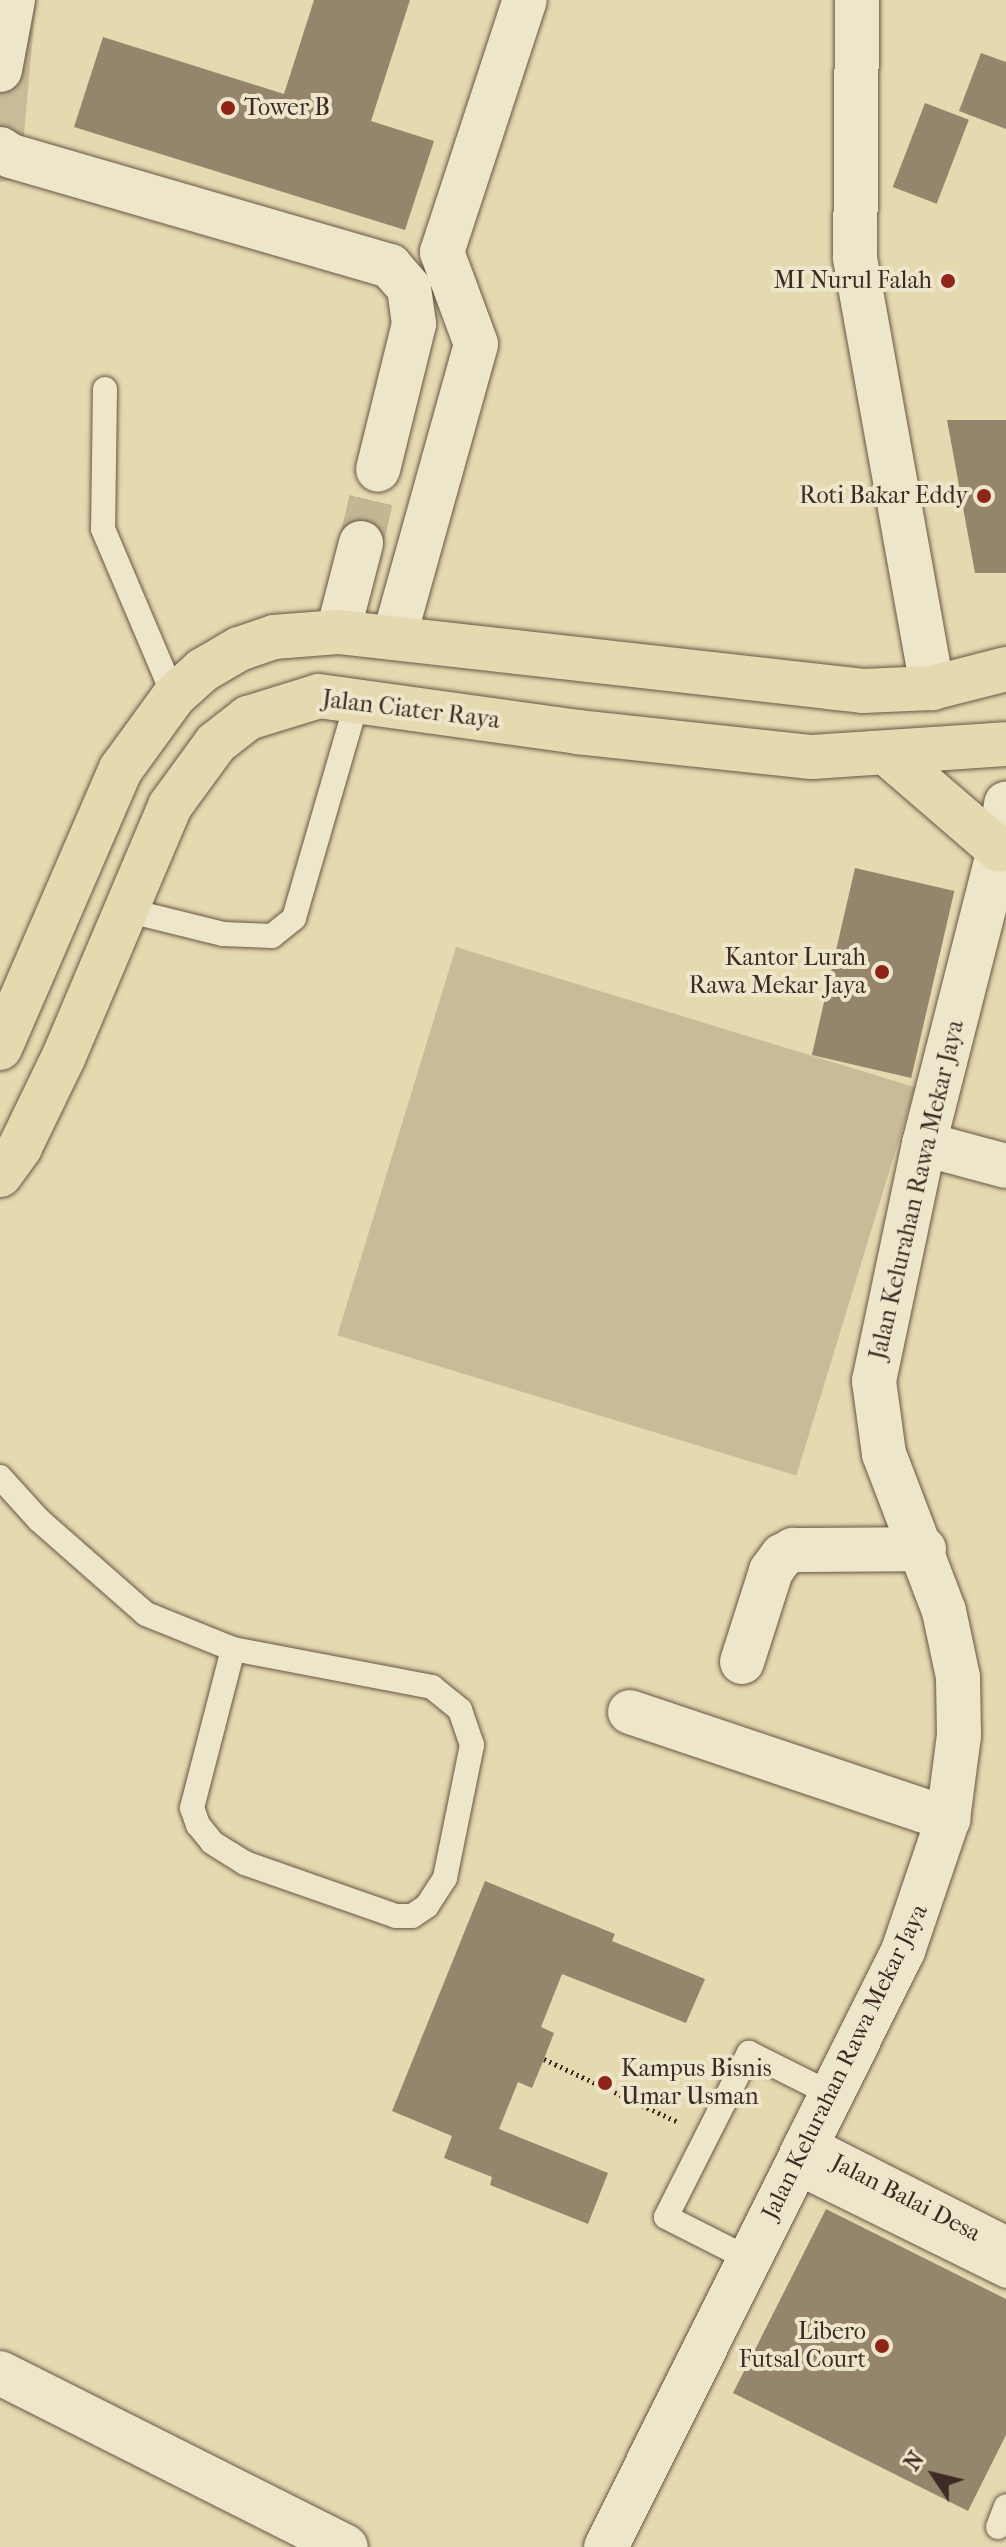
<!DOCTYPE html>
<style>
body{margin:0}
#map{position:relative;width:1006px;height:2547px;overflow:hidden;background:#e5d9af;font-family:"IM FELL French Canon",serif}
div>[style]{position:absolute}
.green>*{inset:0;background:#c9bb97;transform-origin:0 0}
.building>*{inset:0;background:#95856c;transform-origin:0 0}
.minor-tunnel>*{height:44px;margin-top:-22px;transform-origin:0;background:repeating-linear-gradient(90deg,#c4b693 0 44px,transparent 0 66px)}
.path>*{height:5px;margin-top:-2.5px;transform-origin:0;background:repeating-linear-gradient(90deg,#3e2a24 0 2px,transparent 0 6px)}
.roads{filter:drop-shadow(0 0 2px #685647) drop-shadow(0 0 2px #685647)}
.service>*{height:24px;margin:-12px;padding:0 12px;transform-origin:12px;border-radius:12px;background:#eee6cb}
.minor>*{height:44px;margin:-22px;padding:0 22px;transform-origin:22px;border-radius:22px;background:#eee6cb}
.tertiary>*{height:44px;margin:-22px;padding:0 22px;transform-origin:22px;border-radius:22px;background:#eee6cb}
.primary>*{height:44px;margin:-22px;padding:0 22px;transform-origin:22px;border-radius:22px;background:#e5d9af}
.dots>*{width:22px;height:22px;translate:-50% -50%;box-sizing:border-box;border:4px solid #eee6cb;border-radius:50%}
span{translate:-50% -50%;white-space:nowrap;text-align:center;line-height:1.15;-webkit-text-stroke:8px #eee6cb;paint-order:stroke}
.poi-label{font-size:24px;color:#3e2a24}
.left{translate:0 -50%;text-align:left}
.right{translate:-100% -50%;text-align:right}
.street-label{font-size:24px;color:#3e2a24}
.north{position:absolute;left:894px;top:2435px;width:80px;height:80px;-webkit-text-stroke:6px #eee6cb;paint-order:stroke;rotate:305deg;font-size:22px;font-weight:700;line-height:32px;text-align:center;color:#3e2a24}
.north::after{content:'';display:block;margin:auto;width:28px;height:36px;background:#3e2a24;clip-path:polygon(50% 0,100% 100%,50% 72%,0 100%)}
</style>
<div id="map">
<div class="green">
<i style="clip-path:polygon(0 0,36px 0,20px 179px,0 182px)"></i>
<i style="left:456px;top:947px;width:480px;height:406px;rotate:17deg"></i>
</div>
<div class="building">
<i style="clip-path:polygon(314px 0,410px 0,371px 121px,434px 141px,405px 230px,74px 127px,103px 37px,284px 94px)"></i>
<i style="clip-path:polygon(981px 53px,1006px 62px,1006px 129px,959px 111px)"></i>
<i style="left:925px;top:103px;width:47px;height:90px;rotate:21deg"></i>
<i style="clip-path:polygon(947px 420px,1006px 420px,1006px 573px,975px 573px)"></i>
<i style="left:855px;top:868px;width:102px;height:192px;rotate:13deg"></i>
<i style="clip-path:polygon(485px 1881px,615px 1934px,612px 1941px,705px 1979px,686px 2023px,562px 1974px,541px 2027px,554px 2033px,544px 2059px,532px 2088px,518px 2082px,499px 2129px,608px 2173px,588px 2224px,490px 2185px,492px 2177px,444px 2158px,452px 2136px,392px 2111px)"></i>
<i style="clip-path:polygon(826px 2209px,1006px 2299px,1006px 2435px,968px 2511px,733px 2393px)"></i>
</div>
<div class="minor-tunnel">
<i style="left:361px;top:543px;width:75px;rotate:-76.9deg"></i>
</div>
<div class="path">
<i style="left:544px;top:2059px;width:148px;rotate:25.2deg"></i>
</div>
<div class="roads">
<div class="service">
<i style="left:105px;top:389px;width:140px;rotate:90.8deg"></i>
<i style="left:103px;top:529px;width:181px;rotate:67deg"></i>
<i style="left:126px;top:910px;width:100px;rotate:13.9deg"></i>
<i style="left:223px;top:934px;width:49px;rotate:2.3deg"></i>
<i style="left:272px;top:936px;width:28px;rotate:-39deg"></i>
<i style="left:294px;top:918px;width:229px;rotate:-73.8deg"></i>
<i style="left:0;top:1477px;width:58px;rotate:47.8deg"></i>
<i style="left:39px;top:1520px;width:142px;rotate:41.3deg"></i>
<i style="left:146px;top:1614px;width:94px;rotate:21.9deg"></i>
<i style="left:233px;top:1649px;width:203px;rotate:10.8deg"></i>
<i style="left:432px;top:1687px;width:36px;rotate:39deg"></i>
<i style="left:460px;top:1710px;width:37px;rotate:71deg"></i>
<i style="left:472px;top:1745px;width:136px;rotate:101.5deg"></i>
<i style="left:445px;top:1878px;width:33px;rotate:123deg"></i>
<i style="left:427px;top:1906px;width:18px;rotate:146deg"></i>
<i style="left:412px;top:1916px;width:16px;rotate:180deg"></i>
<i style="left:396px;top:1916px;width:160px;rotate:-160.7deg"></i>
<i style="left:245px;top:1863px;width:39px;rotate:-148deg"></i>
<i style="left:212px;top:1842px;width:22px;rotate:-129deg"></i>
<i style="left:198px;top:1825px;width:18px;rotate:-109deg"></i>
<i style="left:192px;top:1808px;width:164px;rotate:-75.5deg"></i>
<i style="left:793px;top:2171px;width:237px;rotate:26.2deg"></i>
<i style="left:749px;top:2259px;width:93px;rotate:-153.2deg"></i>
<i style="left:666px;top:2217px;width:184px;rotate:-63.2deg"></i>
<i style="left:749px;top:2053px;width:94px;rotate:26.6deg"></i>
<i style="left:998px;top:2527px;width:22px;rotate:-69deg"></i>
</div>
<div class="minor">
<i style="left:857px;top:0;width:258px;rotate:90.4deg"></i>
<i style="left:855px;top:258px;width:437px;rotate:79.8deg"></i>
<i style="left:0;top:70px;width:71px;rotate:-79.5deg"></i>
<i style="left:0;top:149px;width:13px;rotate:32deg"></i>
<i style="left:11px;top:156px;width:395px;rotate:16.2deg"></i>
<i style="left:390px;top:266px;width:29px;rotate:49deg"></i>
<i style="left:409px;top:288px;width:36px;rotate:82deg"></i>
<i style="left:414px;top:324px;width:150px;rotate:103.9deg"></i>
<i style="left:338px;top:632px;width:92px;rotate:-75.5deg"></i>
<i style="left:394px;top:638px;width:305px;rotate:-74.4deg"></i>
<i style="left:476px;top:344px;width:98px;rotate:-110.3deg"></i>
<i style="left:442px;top:252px;width:265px;rotate:-71.8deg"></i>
<i style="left:924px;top:1144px;width:85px;rotate:15deg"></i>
<i style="left:742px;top:1662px;width:96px;rotate:-72.3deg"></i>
<i style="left:771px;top:1571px;width:19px;rotate:-54deg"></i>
<i style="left:782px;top:1556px;width:13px;rotate:-29deg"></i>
<i style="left:793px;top:1550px;width:131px;rotate:-0.4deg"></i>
<i style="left:630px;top:1712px;width:336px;rotate:18.6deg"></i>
<i style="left:805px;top:2147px;width:225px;rotate:26.9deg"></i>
<i style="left:0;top:2373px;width:387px;rotate:26.7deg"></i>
</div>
<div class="tertiary">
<i style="left:606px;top:2547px;width:666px;rotate:-63.51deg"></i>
<i style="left:903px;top:1951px;width:139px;rotate:-71.2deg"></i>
<i style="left:948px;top:1819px;width:84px;rotate:-82.5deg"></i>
<i style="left:959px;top:1736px;width:59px;rotate:-91deg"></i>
<i style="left:958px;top:1677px;width:67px;rotate:-102deg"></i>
<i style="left:944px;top:1611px;width:168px;rotate:-110.9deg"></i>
<i style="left:884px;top:1454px;width:74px;rotate:-97.8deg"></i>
<i style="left:874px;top:1381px;width:242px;rotate:-78.1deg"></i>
<i style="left:924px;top:1144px;width:303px;rotate:-75.7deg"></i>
<i style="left:999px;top:850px;width:47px;rotate:-81.3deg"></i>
</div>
<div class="primary">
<i style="left:889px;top:755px;width:145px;rotate:40.8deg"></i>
<i style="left:0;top:1048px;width:304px;rotate:-66.6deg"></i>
<i style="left:121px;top:769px;width:90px;rotate:-54deg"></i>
<i style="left:174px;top:696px;width:39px;rotate:-42deg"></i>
<i style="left:203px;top:670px;width:42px;rotate:-30.3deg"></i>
<i style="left:239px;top:649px;width:37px;rotate:-19deg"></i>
<i style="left:274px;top:637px;width:64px;rotate:-4.5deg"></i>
<i style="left:338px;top:632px;width:528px;rotate:6.41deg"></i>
<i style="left:863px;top:691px;width:69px;rotate:-2.5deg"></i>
<i style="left:932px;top:688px;width:76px;rotate:-14.4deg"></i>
<i style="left:0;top:1175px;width:34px;rotate:-54deg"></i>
<i style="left:20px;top:1147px;width:101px;rotate:-64.2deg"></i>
<i style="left:64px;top:1056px;width:272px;rotate:-67deg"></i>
<i style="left:170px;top:806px;width:78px;rotate:-53.9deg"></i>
<i style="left:216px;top:743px;width:41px;rotate:-38deg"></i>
<i style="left:248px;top:718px;width:74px;rotate:-17.2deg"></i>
<i style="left:319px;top:696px;width:260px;rotate:7.9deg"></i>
<i style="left:577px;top:732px;width:236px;rotate:6.1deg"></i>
<i style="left:812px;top:757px;width:194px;rotate:-3.8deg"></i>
</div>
</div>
<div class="dots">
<i style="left:228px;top:108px;background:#8f2418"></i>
<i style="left:948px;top:281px;background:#8f2418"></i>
<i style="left:984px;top:496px;background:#8f2418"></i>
<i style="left:882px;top:972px;background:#8f2418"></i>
<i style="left:605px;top:2083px;background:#8f2418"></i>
<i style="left:882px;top:2346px;background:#8f2418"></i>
</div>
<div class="poi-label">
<span class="left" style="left:244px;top:108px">Tower B</span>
<span class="right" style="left:932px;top:281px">MI Nurul Falah</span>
<span class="right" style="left:968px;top:496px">Roti Bakar Eddy</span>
<span class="right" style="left:866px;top:972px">Kantor Lurah<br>Rawa Mekar Jaya</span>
<span class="left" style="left:621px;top:2083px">Kampus Bisnis<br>Umar Usman</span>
<span class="right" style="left:866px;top:2346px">Libero<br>Futsal Court</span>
</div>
<div class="street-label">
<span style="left:411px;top:710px;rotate:7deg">Jalan Ciater Raya</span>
<span style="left:917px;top:1190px;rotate:-77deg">Jalan Kelurahan Rawa Mekar Jaya</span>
<span style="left:845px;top:2062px;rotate:-64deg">Jalan Kelurahan Rawa Mekar Jaya</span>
<span style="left:906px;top:2198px;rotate:27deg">Jalan Balai Desa</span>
</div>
<div class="north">N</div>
</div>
